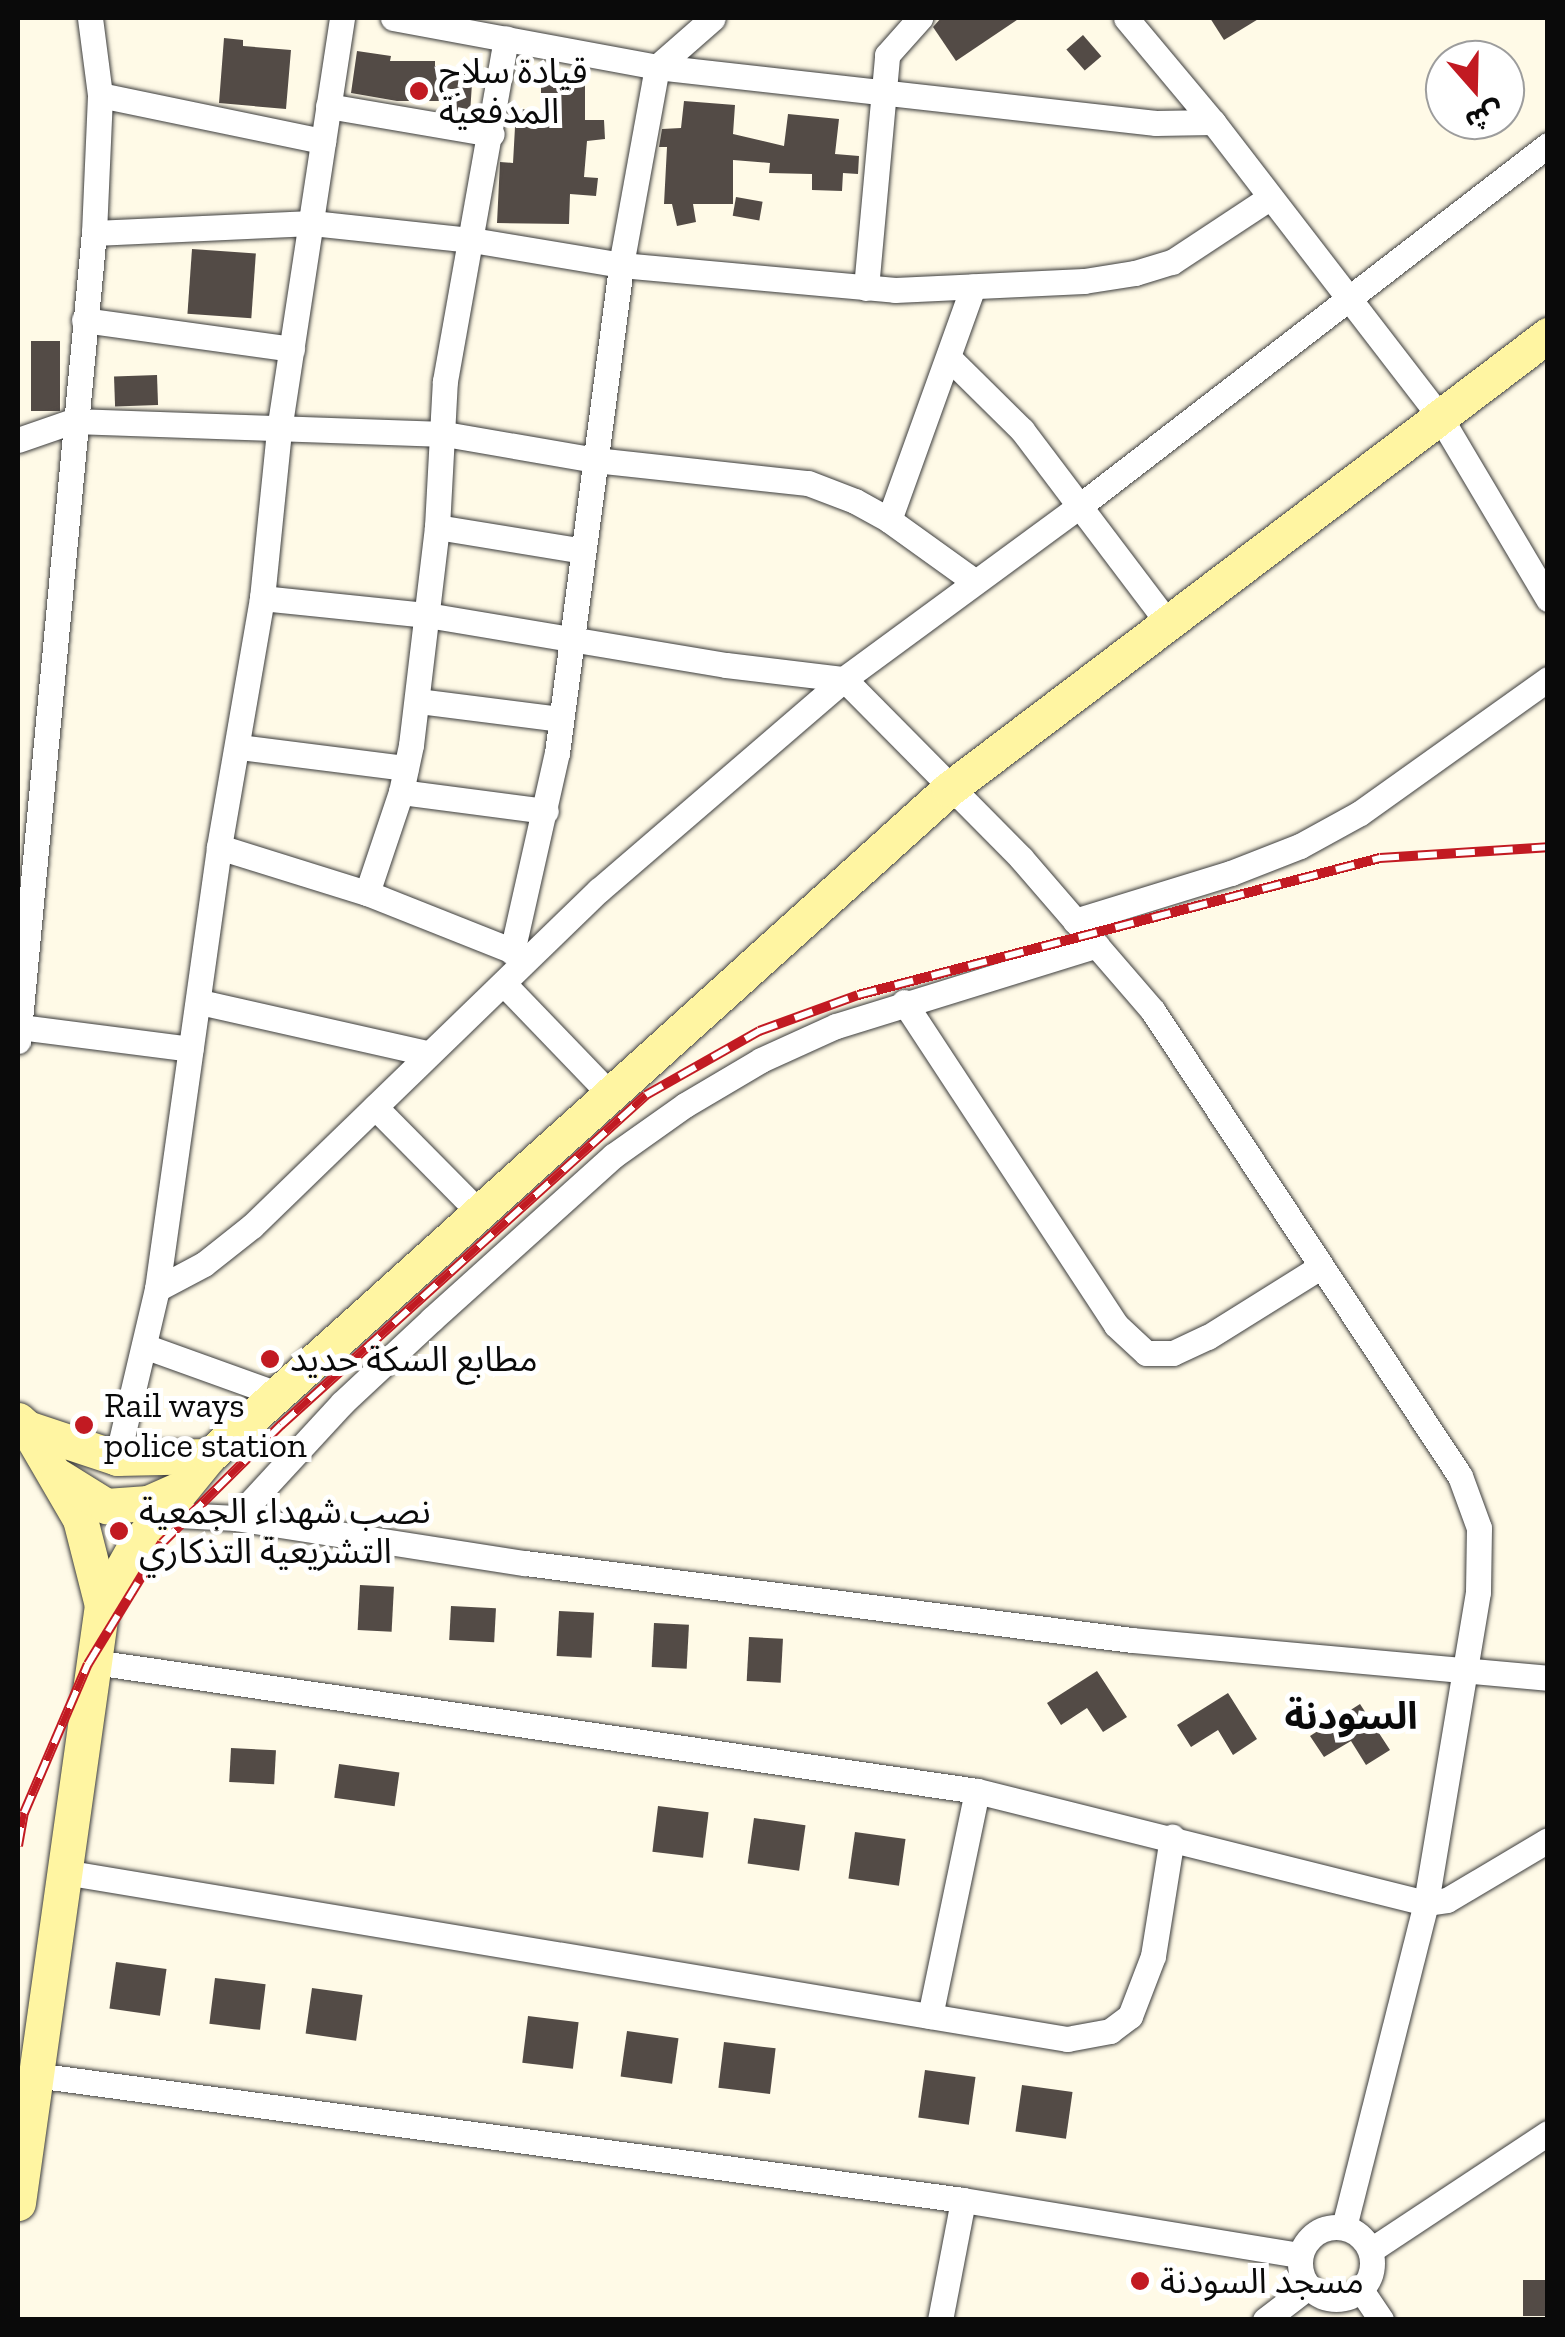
<!DOCTYPE html>
<meta charset="utf-8">
<style>
body{margin:0}
#map{position:relative;width:1565px;height:2337px;overflow:hidden;background:#fffae7;font-family:"Zilla Slab","Noto Sans Arabic",serif}
div>[style]{position:absolute}
.building>*{inset:0;background:#534b46;transform-origin:0 0}
.roads{filter:drop-shadow(0 0 2px #3d3d3d) drop-shadow(0 0 2px #3d3d3d)}
.street>*{height:25px;margin:-12.5px;padding:0 12.5px;transform-origin:12.5px;border-radius:12.5px;background:#fff}
.street>.ring{margin:-12.5px;padding:0;box-sizing:content-box;background:none;border:25px solid #fff;border-radius:50%}
.secondary>*{height:35px;margin:-17.5px;padding:0 17.5px;transform-origin:17.5px;border-radius:17.5px;background:#fff5a2}
.rail>*{height:10px;margin-top:-5px;transform-origin:0;background:repeating-linear-gradient(90deg,#fff 0 19px,#c21a22 0 38px);box-sizing:border-box;border-block:2px solid #c21a22}
.dots>*{width:28px;height:28px;translate:-50% -50%;box-sizing:border-box;border:5px solid #fff;border-radius:50%}
span{translate:-50% -50%;white-space:nowrap;text-align:center;line-height:1.15;-webkit-text-stroke:10px #fff;paint-order:stroke}
.poi-label{font-size:35px;color:#0a0a0a}
.left{translate:0 -50%;text-align:left}
.neighbourhood-label{font-size:38px;color:#0a0a0a;font-weight:700}
.frame{position:absolute;inset:0;border:20px solid #0a0a0a;pointer-events:none}
.north{position:absolute;left:1425px;top:40px;width:100px;height:100px;box-sizing:border-box;background:#fff;border:2px solid #9d9d9d;border-radius:50%;rotate:160deg;font-size:28px;font-weight:700;line-height:40px;text-align:center;color:#0a0a0a}
.north::after{content:'';display:block;margin:auto;width:35px;height:45px;background:#c21a22;clip-path:polygon(50% 0,100% 100%,50% 72%,0 100%)}
</style>
<div id="map">
<div class="building">
<i style="clip-path:polygon(941px 18px,1020px 18px,956px 61px,933px 27px)"></i>
<i style="clip-path:polygon(1210px 18px,1260px 18px,1224px 40px)"></i>
<i style="left:1083px;top:35px;width:28px;height:22px;rotate:49deg"></i>
<i style="clip-path:polygon(224px 38px,243px 40px,243px 46px,291px 50px,286px 109px,219px 103px)"></i>
<i style="clip-path:polygon(357px 51px,391px 56px,390px 61px,435px 61px,435px 66px,473px 68px,470px 114px,443px 109px,443px 101px,397px 101px,351px 93px)"></i>
<i style="clip-path:polygon(541px 82px,585px 82px,585px 120px,604px 120px,605px 139px,587px 141px,584px 177px,598px 178px,596px 196px,570px 194px,569px 224px,497px 223px,500px 162px,513px 163px,515px 127px,507px 126px,510px 108px,541px 111px)"></i>
<i style="clip-path:polygon(684px 101px,735px 105px,733px 134px,784px 146px,788px 114px,839px 119px,835px 154px,859px 156px,858px 174px,843px 173px,842px 191px,812px 190px,812px 174px,769px 173px,770px 163px,733px 160px,733px 204px,693px 204px,696px 222px,677px 226px,672px 204px,664px 204px,667px 147px,659px 147px,662px 129px,681px 128px)"></i>
<i style="left:736px;top:197px;width:27px;height:19px;rotate:10deg"></i>
<i style="left:192px;top:249px;width:64px;height:65px;rotate:4deg"></i>
<i style="left:31px;top:341px;width:29px;height:70px"></i>
<i style="left:157px;top:375px;width:30px;height:43px;rotate:88deg"></i>
<i style="left:360px;top:1585px;width:34px;height:45px;rotate:3deg"></i>
<i style="left:451px;top:1606px;width:45px;height:34px;rotate:3deg"></i>
<i style="left:559px;top:1611px;width:35px;height:45px;rotate:3deg"></i>
<i style="left:654px;top:1623px;width:35px;height:44px;rotate:3deg"></i>
<i style="left:749px;top:1637px;width:34px;height:44px;rotate:3deg"></i>
<i style="clip-path:polygon(1097px 1671px,1127px 1717px,1103px 1732px,1087px 1708px,1061px 1725px,1047px 1703px)"></i>
<i style="clip-path:polygon(1228px 1693px,1257px 1739px,1233px 1755px,1218px 1730px,1191px 1747px,1177px 1725px)"></i>
<i style="clip-path:polygon(1360px 1704px,1390px 1750px,1366px 1765px,1351px 1741px,1324px 1757px,1310px 1736px)"></i>
<i style="left:231px;top:1748px;width:45px;height:34px;rotate:3deg"></i>
<i style="left:339px;top:1764px;width:61px;height:34px;rotate:8deg"></i>
<i style="left:658px;top:1806px;width:51px;height:46px;rotate:7deg"></i>
<i style="left:754px;top:1818px;width:52px;height:46px;rotate:8deg"></i>
<i style="left:855px;top:1832px;width:51px;height:47px;rotate:8deg"></i>
<i style="left:116px;top:1962px;width:51px;height:47px;rotate:8deg"></i>
<i style="left:215px;top:1978px;width:51px;height:46px;rotate:7deg"></i>
<i style="left:312px;top:1988px;width:51px;height:46px;rotate:8deg"></i>
<i style="left:528px;top:2016px;width:51px;height:47px;rotate:7deg"></i>
<i style="left:627px;top:2031px;width:52px;height:46px;rotate:8deg"></i>
<i style="left:724px;top:2042px;width:52px;height:46px;rotate:7deg"></i>
<i style="left:925px;top:2070px;width:51px;height:48px;rotate:8deg"></i>
<i style="left:1022px;top:2085px;width:51px;height:47px;rotate:8deg"></i>
<i style="left:1548px;top:2280px;width:36px;height:25px;rotate:90deg"></i>
</div>
<div class="roads">
<div class="street">
<i style="left:393px;top:18px;width:269px;rotate:10.5deg"></i>
<i style="left:657px;top:67px;width:502px;rotate:6.4deg"></i>
<i style="left:1156px;top:123px;width:57px;rotate:-1deg"></i>
<i style="left:1126px;top:18px;width:136px;rotate:50.1deg"></i>
<i style="left:1213px;top:122px;width:372px;rotate:52.4deg"></i>
<i style="left:1440px;top:417px;width:212px;rotate:59.3deg"></i>
<i style="left:100px;top:95px;width:228px;rotate:11.7deg"></i>
<i style="left:328px;top:106px;width:166px;rotate:9.7deg"></i>
<i style="left:94px;top:233px;width:218px;rotate:-2.6deg"></i>
<i style="left:312px;top:223px;width:161px;rotate:6.1deg"></i>
<i style="left:472px;top:240px;width:151px;rotate:9.5deg"></i>
<i style="left:621px;top:265px;width:275px;rotate:5.2deg"></i>
<i style="left:895px;top:290px;width:189px;rotate:-2.7deg"></i>
<i style="left:1084px;top:281px;width:52px;rotate:-8.9deg"></i>
<i style="left:1135px;top:273px;width:39px;rotate:-17deg"></i>
<i style="left:1172px;top:262px;width:116px;rotate:-33.4deg"></i>
<i style="left:866px;top:288px;width:234px;rotate:-84.8deg"></i>
<i style="left:887px;top:55px;width:50px;rotate:-48.3deg"></i>
<i style="left:84px;top:320px;width:210px;rotate:7.9deg"></i>
<i style="left:949px;top:358px;width:103px;rotate:44.6deg"></i>
<i style="left:1022px;top:430px;width:242px;rotate:52.9deg"></i>
<i style="left:18px;top:440px;width:58px;rotate:-19.1deg"></i>
<i style="left:73px;top:421px;width:372px;rotate:2deg"></i>
<i style="left:445px;top:434px;width:152px;rotate:9.8deg"></i>
<i style="left:595px;top:460px;width:214px;rotate:6.2deg"></i>
<i style="left:808px;top:483px;width:50px;rotate:21deg"></i>
<i style="left:855px;top:501px;width:39px;rotate:29deg"></i>
<i style="left:889px;top:520px;width:105px;rotate:35.7deg"></i>
<i style="left:889px;top:520px;width:248px;rotate:-70.2deg"></i>
<i style="left:437px;top:527px;width:148px;rotate:9.3deg"></i>
<i style="left:262px;top:598px;width:166px;rotate:5.9deg"></i>
<i style="left:427px;top:615px;width:303px;rotate:9.5deg"></i>
<i style="left:726px;top:665px;width:119px;rotate:6.8deg"></i>
<i style="left:844px;top:679px;width:252px;rotate:45.3deg"></i>
<i style="left:1021px;top:858px;width:202px;rotate:49.2deg"></i>
<i style="left:1153px;top:1011px;width:557px;rotate:56.57deg"></i>
<i style="left:1460px;top:1476px;width:55px;rotate:69.9deg"></i>
<i style="left:1479px;top:1528px;width:64px;rotate:90.9deg"></i>
<i style="left:1478px;top:1592px;width:315px;rotate:99.5deg"></i>
<i style="left:1426px;top:1903px;width:334px;rotate:104.2deg"></i>
<i style="left:418px;top:701px;width:144px;rotate:7.2deg"></i>
<i style="left:239px;top:747px;width:168px;rotate:7.2deg"></i>
<i style="left:401px;top:792px;width:146px;rotate:7.5deg"></i>
<i style="left:219px;top:847px;width:155px;rotate:17.3deg"></i>
<i style="left:367px;top:893px;width:170px;rotate:21.7deg"></i>
<i style="left:367px;top:893px;width:107px;rotate:-71.4deg"></i>
<i style="left:401px;top:792px;width:48px;rotate:-78deg"></i>
<i style="left:411px;top:745px;width:220px;rotate:-83.2deg"></i>
<i style="left:437px;top:527px;width:146px;rotate:-86.9deg"></i>
<i style="left:445px;top:381px;width:348px;rotate:-79.9deg"></i>
<i style="left:1075px;top:921px;width:163px;rotate:-17.1deg"></i>
<i style="left:1231px;top:873px;width:74px;rotate:-21.4deg"></i>
<i style="left:1300px;top:846px;width:68px;rotate:-28.8deg"></i>
<i style="left:1360px;top:813px;width:231px;rotate:-35.5deg"></i>
<i style="left:512px;top:952px;width:204px;rotate:-77.3deg"></i>
<i style="left:557px;top:753px;width:492px;rotate:-82.5deg"></i>
<i style="left:621px;top:265px;width:201px;rotate:-79.7deg"></i>
<i style="left:657px;top:67px;width:74px;rotate:-41.2deg"></i>
<i style="left:504px;top:984px;width:153px;rotate:46.1deg"></i>
<i style="left:200px;top:1002px;width:232px;rotate:12.7deg"></i>
<i style="left:904px;top:1002px;width:386px;rotate:56.7deg"></i>
<i style="left:1116px;top:1325px;width:41px;rotate:43deg"></i>
<i style="left:1146px;top:1353px;width:27px"></i>
<i style="left:1173px;top:1353px;width:38px;rotate:-25deg"></i>
<i style="left:1208px;top:1337px;width:132px;rotate:-32deg"></i>
<i style="left:20px;top:1027px;width:172px;rotate:7.3deg"></i>
<i style="left:18px;top:1041px;width:812px;rotate:-84.63deg"></i>
<i style="left:94px;top:233px;width:138px;rotate:-87.5deg"></i>
<i style="left:100px;top:95px;width:78px;rotate:-97.4deg"></i>
<i style="left:375px;top:1107px;width:148px;rotate:45.3deg"></i>
<i style="left:157px;top:1289px;width:53px;rotate:-28deg"></i>
<i style="left:204px;top:1264px;width:61px;rotate:-38.4deg"></i>
<i style="left:252px;top:1226px;width:483px;rotate:-44.1deg"></i>
<i style="left:599px;top:890px;width:323px;rotate:-40.7deg"></i>
<i style="left:844px;top:679px;width:294px;rotate:-36.3deg"></i>
<i style="left:1081px;top:505px;width:590px;rotate:-37.63deg"></i>
<i style="left:144px;top:1346px;width:141px;rotate:19.8deg"></i>
<i style="left:117px;top:1458px;width:174px;rotate:-76.7deg"></i>
<i style="left:157px;top:1289px;width:446px;rotate:-82deg"></i>
<i style="left:219px;top:847px;width:253px;rotate:-80.2deg"></i>
<i style="left:262px;top:598px;width:169px;rotate:-84.2deg"></i>
<i style="left:279px;top:430px;width:417px;rotate:-81.3deg"></i>
<i style="left:159px;top:1514px;width:77px;rotate:3deg"></i>
<i style="left:236px;top:1518px;width:292px;rotate:8.9deg"></i>
<i style="left:525px;top:1563px;width:612px;rotate:7.23deg"></i>
<i style="left:1132px;top:1640px;width:418px;rotate:5.2deg"></i>
<i style="left:236px;top:1518px;width:156px;rotate:-47.3deg"></i>
<i style="left:342px;top:1403px;width:123px;rotate:-43deg"></i>
<i style="left:432px;top:1319px;width:244px;rotate:-42deg"></i>
<i style="left:613px;top:1156px;width:88px;rotate:-35.3deg"></i>
<i style="left:685px;top:1105px;width:88px;rotate:-30.6deg"></i>
<i style="left:761px;top:1060px;width:82px;rotate:-24.4deg"></i>
<i style="left:836px;top:1026px;width:273px;rotate:-17.2deg"></i>
<i style="left:94px;top:1662px;width:892px;rotate:8.31deg"></i>
<i style="left:977px;top:1791px;width:463px;rotate:14deg"></i>
<i style="left:1426px;top:1903px;width:21px;rotate:-8deg"></i>
<i style="left:1447px;top:1900px;width:117px;rotate:-30.7deg"></i>
<i style="left:64px;top:1872px;width:1017px;rotate:9.45deg"></i>
<i style="left:1067px;top:2039px;width:44px;rotate:-10.5deg"></i>
<i style="left:1110px;top:2031px;width:25px;rotate:-37deg"></i>
<i style="left:1130px;top:2016px;width:64px;rotate:-69deg"></i>
<i style="left:1153px;top:1956px;width:121px;rotate:-80.9deg"></i>
<i style="left:930px;top:2016px;width:230px;rotate:-78.2deg"></i>
<i style="left:35px;top:2075px;width:936px;rotate:7.67deg"></i>
<i style="left:963px;top:2200px;width:341px;rotate:9.3deg"></i>
<i class="ring" style="left:1300px;top:2227px;width:47px;height:47px"></i>
<i style="left:1371px;top:2250px;width:212px;rotate:-33.5deg"></i>
<i style="left:1361px;top:2290px;width:36px;rotate:56deg"></i>
<i style="left:940px;top:2320px;width:122px;rotate:-79.1deg"></i>
<i style="left:1265px;top:2320px;width:54px;rotate:-37.5deg"></i>
</div>
<div class="secondary">
<i style="left:18px;top:1420px;width:12px;rotate:42deg"></i>
<i style="left:27px;top:1428px;width:105px;rotate:59.8deg"></i>
<i style="left:80px;top:1519px;width:89px;rotate:75.7deg"></i>
<i style="left:102px;top:1605px;width:604px;rotate:98deg"></i>
<i style="left:27px;top:1428px;width:95px;rotate:18.4deg"></i>
<i style="left:117px;top:1458px;width:92px;rotate:-1.2deg"></i>
<i style="left:58px;top:1476px;width:57px;rotate:32deg"></i>
<i style="left:106px;top:1506px;width:42px;rotate:-4.1deg"></i>
<i style="left:148px;top:1503px;width:34px;rotate:-24deg"></i>
<i style="left:102px;top:1605px;width:65px;rotate:-60.7deg"></i>
<i style="left:134px;top:1548px;width:119px;rotate:-50.8deg"></i>
<i style="left:209px;top:1456px;width:996px;rotate:-42.03deg"></i>
<i style="left:949px;top:789px;width:752px;rotate:-37.16deg"></i>
</div>
</div>
<div class="rail">
<i style="left:18px;top:1846px;width:34px;rotate:-80deg"></i>
<i style="left:24px;top:1813px;width:162px;rotate:-66.8deg"></i>
<i style="left:88px;top:1664px;width:142px;rotate:-58.6deg"></i>
<i style="left:162px;top:1543px;width:168px;rotate:-44.8deg"></i>
<i style="left:281px;top:1425px;width:492px;rotate:-42.1deg"></i>
<i style="left:646px;top:1095px;width:130px;rotate:-29.5deg"></i>
<i style="left:759px;top:1031px;width:105px;rotate:-20deg"></i>
<i style="left:858px;top:995px;width:540px;rotate:-14.71deg"></i>
<i style="left:1380px;top:858px;width:168px;rotate:-3.7deg"></i>
</div>
<div class="dots">
<i style="left:419px;top:91px;background:#c21a22"></i>
<i style="left:270px;top:1359px;background:#c21a22"></i>
<i style="left:84px;top:1425px;background:#c21a22"></i>
<i style="left:119px;top:1531px;background:#c21a22"></i>
<i style="left:1140px;top:2281px;background:#c21a22"></i>
</div>
<div class="poi-label">
<span class="left" style="left:439px;top:91px">قيادة سلاح<br>المدفعية</span>
<span class="left" style="left:290px;top:1359px">مطابع السكة حديد</span>
<span class="left" style="left:104px;top:1425px">Rail ways<br>police station</span>
<span class="left" style="left:139px;top:1531px">نصب شهداء الجمعية<br>التشريعية التذكاري</span>
<span class="left" style="left:1160px;top:2281px">مسجد السودنة</span>
</div>
<div class="neighbourhood-label">
<span style="left:1351px;top:1717px">السودنة</span>
</div>
<div class="frame"></div>
<div class="north">ش</div>
</div>
